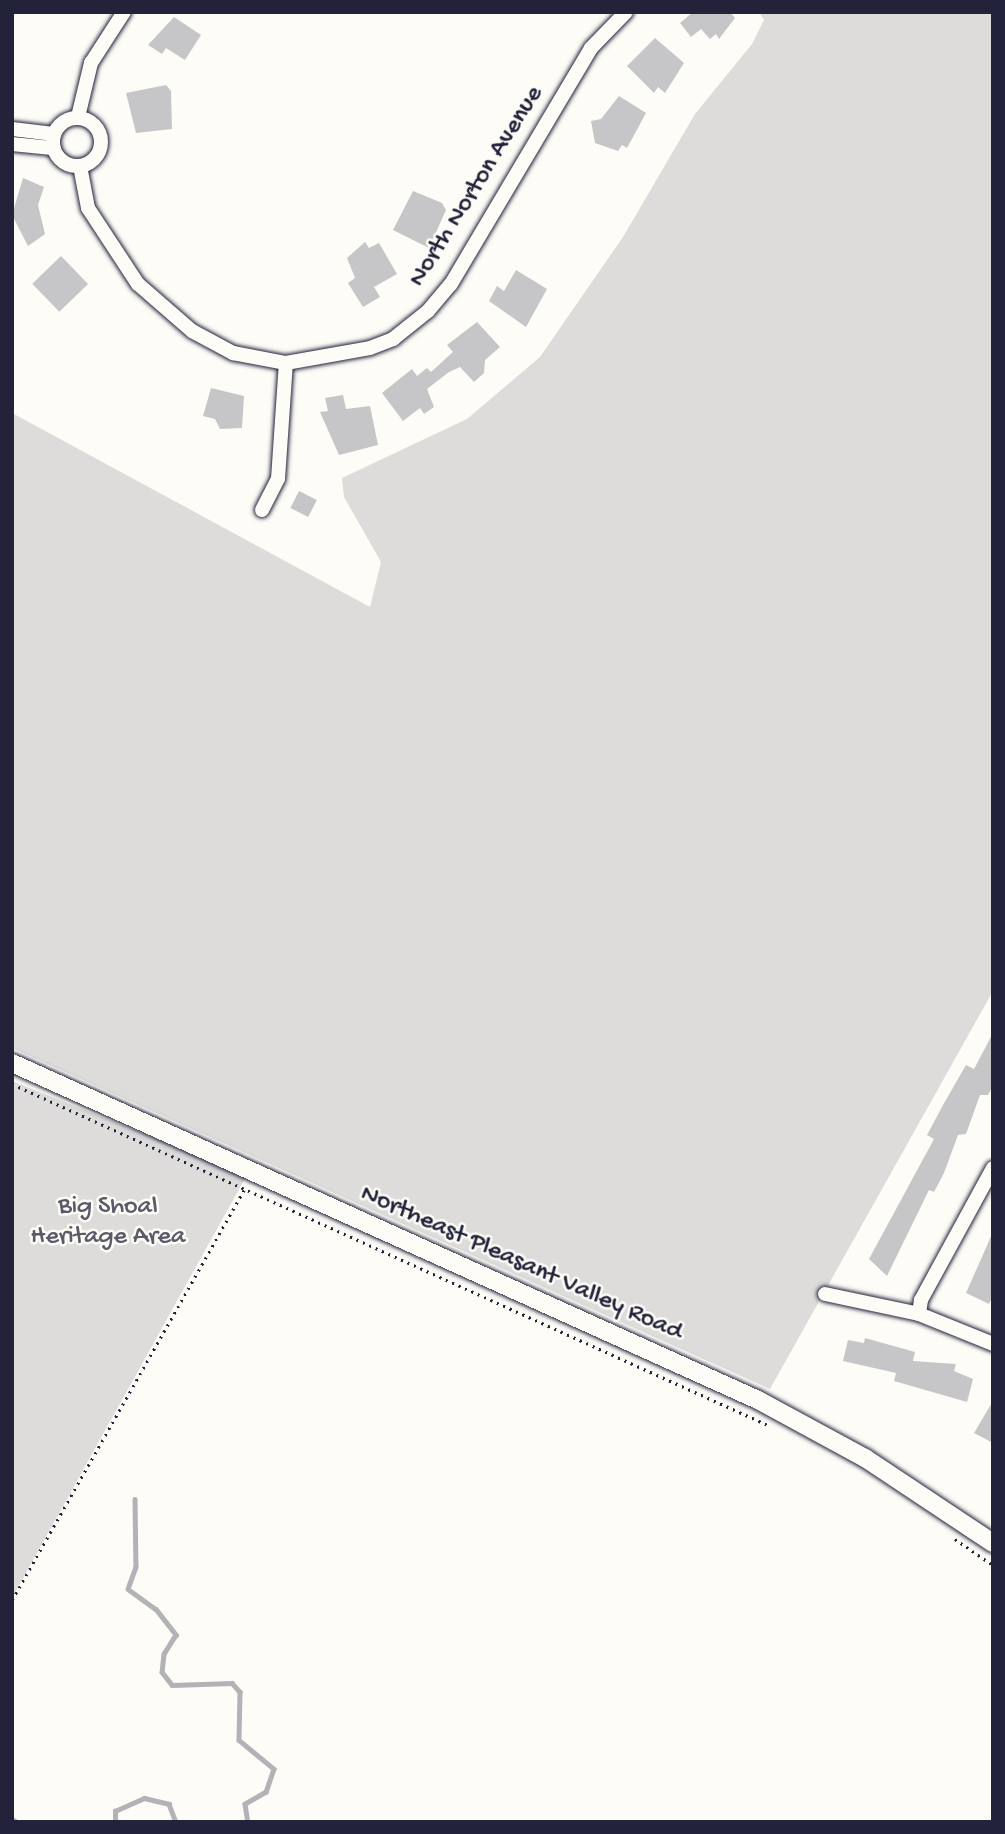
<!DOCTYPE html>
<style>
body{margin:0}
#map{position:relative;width:1005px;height:1834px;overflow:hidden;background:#fdfcf7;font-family:"Gochi Hand",sans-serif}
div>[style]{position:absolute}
.green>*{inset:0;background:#dddcdb}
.stream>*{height:4.5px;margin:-2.25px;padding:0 2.25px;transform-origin:2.25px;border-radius:2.25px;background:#b2b2b7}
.building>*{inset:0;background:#c6c6c8;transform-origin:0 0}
.path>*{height:2.5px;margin-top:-1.25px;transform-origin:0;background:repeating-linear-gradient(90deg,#22223b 0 2px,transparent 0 7px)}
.roads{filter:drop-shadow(0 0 2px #22223b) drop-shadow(0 0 2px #22223b)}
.minor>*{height:14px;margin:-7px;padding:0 7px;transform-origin:7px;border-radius:7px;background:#fdfcf7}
.minor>.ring{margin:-7px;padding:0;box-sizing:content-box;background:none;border:14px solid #fdfcf7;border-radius:50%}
.tertiary>*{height:18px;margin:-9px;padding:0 9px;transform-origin:9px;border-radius:9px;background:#fdfcf7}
span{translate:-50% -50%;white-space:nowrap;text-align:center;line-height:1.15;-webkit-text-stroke:5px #fdfcf7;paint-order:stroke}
.street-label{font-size:26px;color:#22223b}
.park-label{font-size:26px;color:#5a5a6b}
.frame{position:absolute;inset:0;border:14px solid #22223b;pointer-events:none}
</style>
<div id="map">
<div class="green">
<i style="clip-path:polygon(759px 12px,993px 12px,993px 991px,770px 1389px,12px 1048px,12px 413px,370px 607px,381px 562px,344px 497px,342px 478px,467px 419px,540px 357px,623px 237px,695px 114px,752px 44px,764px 20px)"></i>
<i style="clip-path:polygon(12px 1081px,247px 1175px,12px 1598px)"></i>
</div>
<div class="stream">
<i style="left:135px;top:1499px;width:68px;rotate:89.2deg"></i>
<i style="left:136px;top:1567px;width:23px;rotate:110deg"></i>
<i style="left:128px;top:1589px;width:34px;rotate:36deg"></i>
<i style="left:156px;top:1609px;width:33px;rotate:52deg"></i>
<i style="left:176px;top:1635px;width:22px;rotate:122deg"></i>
<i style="left:164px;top:1654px;width:18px;rotate:96deg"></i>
<i style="left:162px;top:1672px;width:16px;rotate:52deg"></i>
<i style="left:172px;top:1685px;width:60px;rotate:-1.9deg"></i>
<i style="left:232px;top:1683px;width:12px;rotate:48deg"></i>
<i style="left:240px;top:1692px;width:48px;rotate:91.2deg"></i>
<i style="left:239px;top:1740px;width:45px;rotate:39.6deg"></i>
<i style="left:274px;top:1769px;width:24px;rotate:109deg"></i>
<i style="left:266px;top:1792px;width:24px;rotate:150deg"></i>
<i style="left:245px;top:1804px;width:18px;rotate:81deg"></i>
<i style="left:12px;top:1819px;width:6px;rotate:31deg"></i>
<i style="left:115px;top:1822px;width:11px;rotate:-90deg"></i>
<i style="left:115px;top:1811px;width:32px;rotate:-24deg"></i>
<i style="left:144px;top:1798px;width:26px;rotate:13deg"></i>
<i style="left:169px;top:1804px;width:19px;rotate:69deg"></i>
</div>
<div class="building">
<i style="clip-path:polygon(693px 12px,730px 12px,735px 18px,719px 39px,716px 34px,710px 39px,701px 29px,691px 37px,680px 23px)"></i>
<i style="clip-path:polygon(174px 17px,201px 35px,185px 60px,166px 48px,162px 54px,148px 45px)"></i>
<i style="clip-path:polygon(655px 38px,684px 63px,665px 93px,658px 87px,654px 93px,627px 66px)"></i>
<i style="clip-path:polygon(166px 85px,171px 91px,172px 129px,136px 133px,126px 93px)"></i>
<i style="clip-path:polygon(619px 96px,646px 113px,627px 148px,622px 145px,618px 151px,595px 143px,591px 121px,601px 119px)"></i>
<i style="clip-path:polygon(23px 178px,44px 187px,38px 205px,45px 234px,28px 246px,12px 215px)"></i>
<i style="clip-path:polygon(413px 191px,442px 203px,446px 210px,429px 248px,393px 230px)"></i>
<i style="clip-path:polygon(365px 242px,369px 248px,379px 243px,397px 274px,374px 287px,380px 297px,363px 307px,348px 283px,355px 278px,347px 258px)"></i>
<i style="left:61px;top:256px;width:39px;height:40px;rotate:46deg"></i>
<i style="clip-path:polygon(516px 270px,547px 289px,526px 327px,489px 301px,497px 286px,504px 291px)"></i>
<i style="clip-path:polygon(477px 322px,500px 347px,485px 360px,484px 373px,474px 382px,460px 367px,449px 372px,427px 389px,434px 407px,424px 414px,420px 408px,403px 421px,382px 393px,412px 369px,417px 376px,427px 368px,431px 372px,453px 352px,447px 345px)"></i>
<i style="clip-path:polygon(211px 388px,244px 396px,242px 428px,220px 429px,215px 419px,203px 416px)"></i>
<i style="clip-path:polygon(343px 395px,346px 409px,370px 406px,378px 445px,339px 455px,320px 412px,328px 411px,325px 398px)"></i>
<i style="left:299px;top:491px;width:20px;height:19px;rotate:27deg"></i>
<i style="clip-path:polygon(993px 1033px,993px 1086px,988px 1095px,980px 1095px,966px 1134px,958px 1135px,944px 1173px,934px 1192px,929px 1190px,887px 1276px,869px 1259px,934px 1139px,927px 1135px,943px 1105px,966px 1065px,974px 1069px)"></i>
<i style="clip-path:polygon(993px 1232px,993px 1296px,989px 1304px,966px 1293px)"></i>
<i style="clip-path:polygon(865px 1338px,915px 1352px,913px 1361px,956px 1364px,954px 1371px,973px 1379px,967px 1402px,894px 1381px,896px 1373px,843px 1361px,848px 1340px,864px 1343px)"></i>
<i style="clip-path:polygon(993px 1401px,993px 1443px,974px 1433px)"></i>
</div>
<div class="path">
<i style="left:12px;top:1084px;width:829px;rotate:24.28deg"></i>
<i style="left:955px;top:1539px;width:46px;rotate:34.4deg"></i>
<i style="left:12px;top:1600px;width:472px;rotate:-60.5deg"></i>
</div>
<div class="roads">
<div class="minor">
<i style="left:78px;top:117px;width:56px;rotate:-76.5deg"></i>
<i style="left:91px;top:63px;width:61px;rotate:-57.1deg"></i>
<i class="ring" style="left:53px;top:118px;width:34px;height:34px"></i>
<i style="left:12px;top:129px;width:42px;rotate:6.8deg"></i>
<i style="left:12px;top:144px;width:40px;rotate:5.7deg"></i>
<i style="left:80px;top:166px;width:43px;rotate:79.2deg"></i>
<i style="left:88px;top:208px;width:91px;rotate:56.7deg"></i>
<i style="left:138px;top:284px;width:72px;rotate:41deg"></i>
<i style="left:192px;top:331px;width:47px;rotate:28.2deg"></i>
<i style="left:233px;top:353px;width:54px;rotate:10.7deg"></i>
<i style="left:262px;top:510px;width:35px;rotate:-63deg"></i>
<i style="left:278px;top:479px;width:116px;rotate:-86.1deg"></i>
<i style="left:286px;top:363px;width:85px;rotate:-10.1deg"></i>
<i style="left:370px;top:348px;width:25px;rotate:-21deg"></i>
<i style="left:393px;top:339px;width:45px;rotate:-38.7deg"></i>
<i style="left:428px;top:311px;width:35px;rotate:-50deg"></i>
<i style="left:451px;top:284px;width:274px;rotate:-59.3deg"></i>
<i style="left:591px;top:48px;width:50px;rotate:-45.8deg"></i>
<i style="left:825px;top:1294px;width:96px;rotate:12deg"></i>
<i style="left:919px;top:1314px;width:80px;rotate:22.1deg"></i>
<i style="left:919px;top:1314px;width:14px;rotate:-82deg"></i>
<i style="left:921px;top:1300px;width:150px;rotate:-61.4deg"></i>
</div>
<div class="tertiary">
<i style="left:12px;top:1063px;width:819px;rotate:24.31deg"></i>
<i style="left:758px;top:1400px;width:122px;rotate:28.5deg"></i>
<i style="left:865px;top:1458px;width:154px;rotate:33.6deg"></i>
</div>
</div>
<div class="street-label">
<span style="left:477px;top:187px;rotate:-58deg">North Norton Avenue</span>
<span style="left:521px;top:1264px;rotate:24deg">Northeast Pleasant Valley Road</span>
</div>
<div class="park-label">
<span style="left:108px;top:1223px">Big Shoal<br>Heritage Area</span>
</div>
<div class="frame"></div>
</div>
